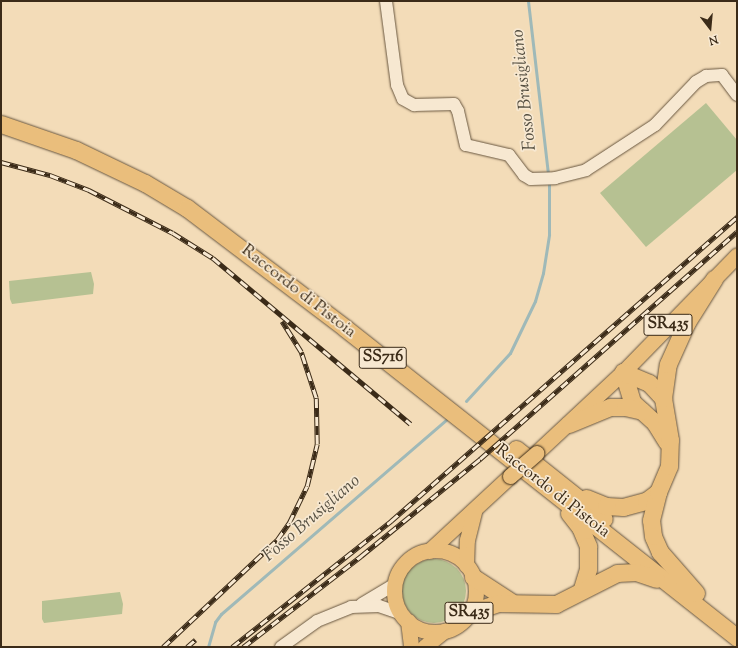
<!DOCTYPE html>
<style>
body{margin:0}
#map{position:relative;width:738px;height:648px;overflow:hidden;background:#f3dcb8;font-family:"Sorts Mill Goudy",serif}
div>[style]{position:absolute}
.green>*{inset:0;background:#b6c192}
.round{border-radius:50%}
.stream>*{height:3px;margin:-1.5px;padding:0 1.5px;transform-origin:1.5px;border-radius:1.5px;background:#9fb9b8}
.roads{filter:drop-shadow(0 0 1px #695740) drop-shadow(0 0 1px #695740)}
.minor>*{height:12px;margin:-6px;padding:0 6px;transform-origin:6px;border-radius:6px;background:#f7e8d1}
.major>*{height:15px;margin:-7.5px;padding:0 7.5px;transform-origin:7.5px;border-radius:7.5px;background:#eabe7c}
.major>.ring{margin:-7.5px;padding:0;box-sizing:content-box;background:none;border:15px solid #eabe7c;border-radius:50%}
.highway>*{height:17px;margin:-8.5px;padding:0 8.5px;transform-origin:8.5px;border-radius:8.5px;background:#eabe7c}
.rail>*{height:4.5px;margin-top:-2.25px;transform-origin:0;background:repeating-linear-gradient(90deg,#f7e8d1 0 9px,#3b2b18 0 18px);box-sizing:border-box;border-block:1px solid #3b2b18}
.bridges{filter:drop-shadow(0 0 1px #3b2b18) drop-shadow(0 0 1px #3b2b18)}
.major-bridge>*{height:15px;margin:-7.5px;padding:0 7.5px;transform-origin:7.5px;border-radius:7.5px;background:#eabe7c}
span{translate:-50% -50%;white-space:nowrap;text-align:center;line-height:1.15;-webkit-text-stroke:3.5px #f7e8d1;paint-order:stroke}
.shield-label span{padding:1px 3px;background:#f7e8d1;border:1px solid;border-radius:3px;-webkit-text-stroke-width:0}
.shield-label{font-size:16px;color:#3b2b18;font-weight:700}
.street-label{font-size:17px;color:#3b2b18}
.water-label{font-size:18px;color:#544e40;font-style:italic}
.frame{position:absolute;inset:0;border:2px solid #3b2b18;pointer-events:none}
.north{position:absolute;left:690px;top:8px;width:40px;height:40px;-webkit-text-stroke:3px #f7e8d1;paint-order:stroke;rotate:164deg;font-size:11px;font-weight:700;line-height:16px;text-align:center;color:#3b2b18}
.north::after{content:'';display:block;margin:auto;width:14px;height:18px;background:#3b2b18;clip-path:polygon(50% 0,100% 100%,50% 72%,0 100%)}
</style>
<div id="map">
<div class="green">
<i style="clip-path:polygon(706px 103px,737px 140px,737px 170px,646px 247px,600px 193px)"></i>
<i style="clip-path:polygon(91px 272px,94px 284px,93px 294px,12px 304px,10px 299px,9px 281px)"></i>
<i class="round" style="left:402px;top:559px;width:64px;height:64px"></i>
<i style="clip-path:polygon(120px 592px,123px 604px,122px 614px,44px 623px,42px 619px,42px 601px)"></i>
</div>
<div class="stream">
<i style="left:528px;top:1px;width:175px;rotate:83.4deg"></i>
<i style="left:466px;top:401px;width:65px;rotate:-47.5deg"></i>
<i style="left:510px;top:353px;width:58px;rotate:-64.3deg"></i>
<i style="left:535px;top:301px;width:29px;rotate:-74deg"></i>
<i style="left:543px;top:273px;width:39px;rotate:-81deg"></i>
<i style="left:549px;top:234px;width:52px;rotate:-90deg"></i>
<i style="left:208px;top:647px;width:26px;rotate:-74deg"></i>
<i style="left:215px;top:622px;width:10px;rotate:-53deg"></i>
<i style="left:221px;top:614px;width:298px;rotate:-40.8deg"></i>
</div>
<div class="roads">
<div class="minor">
<i style="left:386px;top:1px;width:85px;rotate:82.5deg"></i>
<i style="left:397px;top:85px;width:15px;rotate:67deg"></i>
<i style="left:403px;top:99px;width:13px;rotate:29deg"></i>
<i style="left:414px;top:105px;width:40px;rotate:-1.4deg"></i>
<i style="left:454px;top:104px;width:8px;rotate:60deg"></i>
<i style="left:458px;top:111px;width:35px;rotate:77deg"></i>
<i style="left:466px;top:145px;width:44px;rotate:13.1deg"></i>
<i style="left:509px;top:155px;width:25px;rotate:53deg"></i>
<i style="left:524px;top:175px;width:8px;rotate:30deg"></i>
<i style="left:531px;top:179px;width:24px;rotate:-2deg"></i>
<i style="left:555px;top:178px;width:32px;rotate:-14deg"></i>
<i style="left:586px;top:170px;width:82px;rotate:-33.1deg"></i>
<i style="left:655px;top:125px;width:59px;rotate:-46.4deg"></i>
<i style="left:696px;top:82px;width:12px;rotate:-31deg"></i>
<i style="left:706px;top:76px;width:16px;rotate:-4deg"></i>
<i style="left:722px;top:75px;width:25px;rotate:53deg"></i>
<i style="left:362px;top:604px;width:39px;rotate:-31deg"></i>
<i style="left:281px;top:647px;width:44px;rotate:-35.8deg"></i>
<i style="left:317px;top:621px;width:37px;rotate:-22deg"></i>
<i style="left:351px;top:607px;width:28px;rotate:-2deg"></i>
<i style="left:379px;top:606px;width:24px;rotate:19deg"></i>
</div>
<div class="major">
<i style="left:536px;top:453px;width:119px;rotate:-43deg"></i>
<i style="left:623px;top:372px;width:163px;rotate:-45.7deg"></i>
<i class="ring" style="left:394px;top:550px;width:67px;height:67px"></i>
<i style="left:429px;top:551px;width:110px;rotate:-42.8deg"></i>
<i style="left:466px;top:565px;width:25px;rotate:-88deg"></i>
<i style="left:467px;top:540px;width:30px;rotate:-76deg"></i>
<i style="left:408px;top:621px;width:26px;rotate:83deg"></i>
<i style="left:424px;top:647px;width:26px;rotate:-39deg"></i>
</div>
<div class="highway">
<i style="left:1px;top:124px;width:79px;rotate:19.1deg"></i>
<i style="left:76px;top:150px;width:76px;rotate:25.6deg"></i>
<i style="left:145px;top:183px;width:49px;rotate:30.8deg"></i>
<i style="left:187px;top:208px;width:198px;rotate:37.2deg"></i>
<i style="left:345px;top:328px;width:500px;rotate:38.3deg"></i>
<i style="left:623px;top:372px;width:31px;rotate:73deg"></i>
<i style="left:632px;top:402px;width:31px;rotate:42deg"></i>
<i style="left:655px;top:423px;width:22px;rotate:58deg"></i>
<i style="left:623px;top:372px;width:28px;rotate:23deg"></i>
<i style="left:649px;top:383px;width:21px;rotate:47deg"></i>
<i style="left:569px;top:424px;width:44px;rotate:-22.5deg"></i>
<i style="left:610px;top:407px;width:15px"></i>
<i style="left:625px;top:407px;width:17px;rotate:13deg"></i>
<i style="left:516px;top:449px;width:112px;rotate:38.5deg"></i>
<i style="left:586px;top:498px;width:22px;rotate:22deg"></i>
<i style="left:606px;top:506px;width:17px;rotate:3deg"></i>
<i style="left:623px;top:507px;width:24px;rotate:-15deg"></i>
<i style="left:646px;top:501px;width:15px;rotate:-37deg"></i>
<i style="left:569px;top:513px;width:18px;rotate:52deg"></i>
<i style="left:580px;top:527px;width:21px;rotate:67deg"></i>
<i style="left:588px;top:546px;width:23px;rotate:90deg"></i>
<i style="left:588px;top:569px;width:21px;rotate:107deg"></i>
<i style="left:473px;top:577px;width:45px;rotate:33.3deg"></i>
<i style="left:696px;top:593px;width:55px;rotate:-131.3deg"></i>
<i style="left:660px;top:552px;width:17px;rotate:-114deg"></i>
<i style="left:653px;top:536px;width:16px;rotate:-97deg"></i>
<i style="left:651px;top:520px;width:29px;rotate:-76deg"></i>
<i style="left:658px;top:492px;width:28px;rotate:-67deg"></i>
<i style="left:669px;top:466px;width:26px;rotate:-88deg"></i>
<i style="left:670px;top:440px;width:43px;rotate:-99.5deg"></i>
<i style="left:663px;top:398px;width:34px;rotate:-82deg"></i>
<i style="left:668px;top:364px;width:46px;rotate:-65.7deg"></i>
<i style="left:687px;top:322px;width:51px;rotate:-57.9deg"></i>
<i style="left:469px;top:613px;width:31px;rotate:-19deg"></i>
<i style="left:498px;top:603px;width:58px;rotate:1deg"></i>
<i style="left:556px;top:604px;width:68px;rotate:-26.9deg"></i>
<i style="left:617px;top:573px;width:19px;rotate:-3deg"></i>
<i style="left:636px;top:572px;width:21px;rotate:19deg"></i>
</div>
</div>
<div class="rail">
<i style="left:1px;top:162px;width:51px;rotate:14.9deg"></i>
<i style="left:50px;top:175px;width:42px;rotate:21deg"></i>
<i style="left:89px;top:190px;width:94px;rotate:27.1deg"></i>
<i style="left:173px;top:233px;width:47px;rotate:32deg"></i>
<i style="left:213px;top:258px;width:258px;rotate:40deg"></i>
<i style="left:163px;top:647px;width:156px;rotate:-43.2deg"></i>
<i style="left:277px;top:540px;width:21px;rotate:-55deg"></i>
<i style="left:289px;top:523px;width:41px;rotate:-64.1deg"></i>
<i style="left:307px;top:486px;width:43px;rotate:-76.6deg"></i>
<i style="left:317px;top:444px;width:46px;rotate:-91.2deg"></i>
<i style="left:316px;top:398px;width:48px;rotate:-108.1deg"></i>
<i style="left:301px;top:352px;width:36px;rotate:-122deg"></i>
<i style="left:187px;top:647px;width:11px;rotate:-41deg"></i>
<i style="left:232px;top:647px;width:203px;rotate:-38.4deg"></i>
<i style="left:391px;top:521px;width:461px;rotate:-41.3deg"></i>
<i style="left:243px;top:647px;width:149px;rotate:-37.6deg"></i>
<i style="left:361px;top:556px;width:154px;rotate:-39.2deg"></i>
<i style="left:480px;top:459px;width:343px;rotate:-41.5deg"></i>
</div>
<div class="bridges">
<div class="major-bridge">
<i style="left:510px;top:476px;width:35px;rotate:-41deg"></i>
</div>
</div>
<div class="shield-label">
<span style="left:668px;top:325px">SR435</span>
<span style="left:383px;top:358px">SS716</span>
<span style="left:469px;top:613px">SR435</span>
</div>
<div class="street-label">
<span style="left:298px;top:292px;rotate:38deg">Raccordo di Pistoia</span>
<span style="left:552px;top:492px;rotate:38deg">Raccordo di Pistoia</span>
</div>
<div class="water-label">
<span style="left:525px;top:90px;rotate:-96deg">Fosso Brusigliano</span>
<span style="left:312px;top:519px;rotate:-41deg">Fosso Brusigliano</span>
</div>
<div class="frame"></div>
<div class="north">N</div>
</div>
